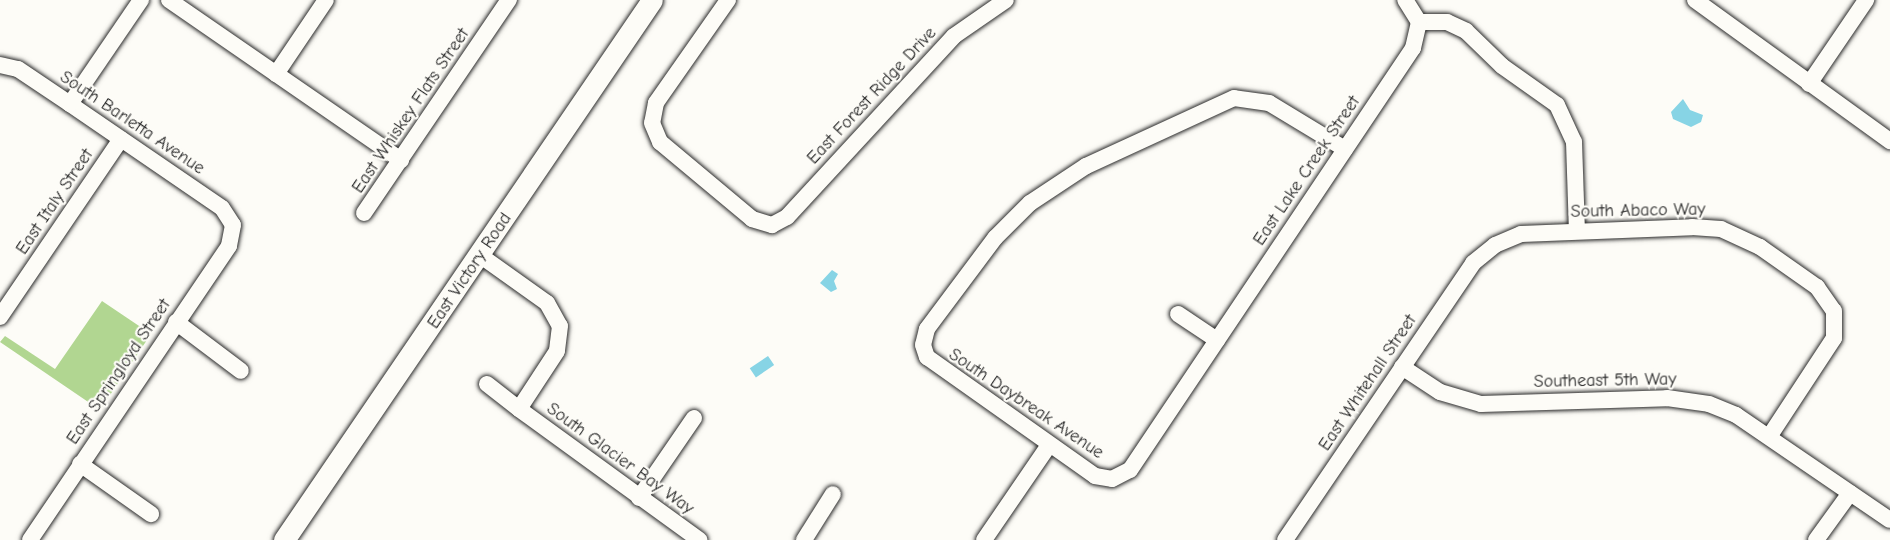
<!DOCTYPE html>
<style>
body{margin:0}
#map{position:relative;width:1890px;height:540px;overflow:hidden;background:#fdfcf7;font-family:"Comic Neue",sans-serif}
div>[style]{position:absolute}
.green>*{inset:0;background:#b1d691}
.water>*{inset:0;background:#87d4e5;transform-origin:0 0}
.roads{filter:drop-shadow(0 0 2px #2b2b2b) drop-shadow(0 0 2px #2b2b2b)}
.minor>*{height:16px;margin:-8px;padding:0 8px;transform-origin:8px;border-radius:8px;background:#fdfcf7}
.major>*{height:21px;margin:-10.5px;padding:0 10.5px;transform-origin:10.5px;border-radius:10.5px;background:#fdfcf7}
span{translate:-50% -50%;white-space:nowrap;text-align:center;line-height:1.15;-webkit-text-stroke:4.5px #fdfcf7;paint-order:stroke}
.street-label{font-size:18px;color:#2b2b2b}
</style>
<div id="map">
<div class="green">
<i style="clip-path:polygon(102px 301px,151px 334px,100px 410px,0 342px,5px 336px,55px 369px)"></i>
</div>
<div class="water">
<i style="clip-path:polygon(1683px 99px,1690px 110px,1703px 115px,1701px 122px,1691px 127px,1673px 119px,1671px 112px)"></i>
<i style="clip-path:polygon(832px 270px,838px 274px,834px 281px,837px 289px,831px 292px,820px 283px)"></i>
<i style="left:768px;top:356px;width:11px;height:22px;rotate:56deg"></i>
</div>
<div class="roads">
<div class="minor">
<i style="left:169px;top:0;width:282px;rotate:34.6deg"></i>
<i style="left:728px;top:0;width:126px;rotate:125deg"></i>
<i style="left:656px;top:103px;width:20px;rotate:101deg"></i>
<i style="left:652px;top:123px;width:21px;rotate:67deg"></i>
<i style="left:660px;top:142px;width:120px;rotate:39.9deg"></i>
<i style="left:752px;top:219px;width:21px;rotate:17deg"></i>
<i style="left:772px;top:225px;width:17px;rotate:-28deg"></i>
<i style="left:787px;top:217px;width:246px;rotate:-47.3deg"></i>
<i style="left:954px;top:36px;width:63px;rotate:-34.7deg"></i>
<i style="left:1695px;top:0;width:241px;rotate:35.9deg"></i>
<i style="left:1419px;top:22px;width:28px"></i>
<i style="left:1447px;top:22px;width:21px;rotate:25deg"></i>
<i style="left:1466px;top:31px;width:50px;rotate:44.2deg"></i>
<i style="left:1502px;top:66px;width:67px;rotate:35.3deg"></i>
<i style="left:1557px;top:105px;width:41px;rotate:65.3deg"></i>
<i style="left:1574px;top:142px;width:89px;rotate:88.1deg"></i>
<i style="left:0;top:65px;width:18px;rotate:13deg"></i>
<i style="left:18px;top:69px;width:63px;rotate:33.9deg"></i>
<i style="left:70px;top:104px;width:184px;rotate:34.4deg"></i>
<i style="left:222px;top:208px;width:20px;rotate:57deg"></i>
<i style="left:233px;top:225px;width:21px;rotate:101deg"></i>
<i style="left:229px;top:246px;width:355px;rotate:124.1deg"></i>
<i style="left:276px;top:74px;width:89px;rotate:-56deg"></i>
<i style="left:1809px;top:84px;width:102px;rotate:-55.8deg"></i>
<i style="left:70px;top:104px;width:126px;rotate:-55.7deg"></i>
<i style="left:1345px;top:149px;width:89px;rotate:-148.8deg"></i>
<i style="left:1269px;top:103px;width:35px;rotate:-172deg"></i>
<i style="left:1234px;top:98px;width:163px;rotate:155.3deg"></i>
<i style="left:1086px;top:166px;width:67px;rotate:146.5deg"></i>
<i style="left:1030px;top:203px;width:49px;rotate:135deg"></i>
<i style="left:995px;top:238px;width:114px;rotate:126.8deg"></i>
<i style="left:927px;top:329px;width:16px;rotate:104deg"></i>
<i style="left:923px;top:345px;width:13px;rotate:72deg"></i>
<i style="left:927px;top:357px;width:206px;rotate:35.3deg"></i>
<i style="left:1095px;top:476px;width:17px;rotate:10deg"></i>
<i style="left:1112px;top:479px;width:20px;rotate:-27deg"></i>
<i style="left:1130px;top:470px;width:508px;rotate:-56.15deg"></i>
<i style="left:1413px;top:48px;width:27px;rotate:-77deg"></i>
<i style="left:1419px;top:22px;width:26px;rotate:-122deg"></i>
<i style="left:364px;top:213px;width:258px;rotate:-55.8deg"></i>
<i style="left:481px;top:256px;width:81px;rotate:35.5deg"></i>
<i style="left:547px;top:303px;width:26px;rotate:61deg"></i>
<i style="left:560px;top:326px;width:25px;rotate:97deg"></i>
<i style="left:557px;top:351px;width:69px;rotate:123.2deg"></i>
<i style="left:519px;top:409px;width:223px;rotate:36deg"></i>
<i style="left:1178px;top:314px;width:47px;rotate:33.7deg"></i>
<i style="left:0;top:317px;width:215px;rotate:-55.8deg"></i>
<i style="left:176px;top:322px;width:81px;rotate:37deg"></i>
<i style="left:1402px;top:367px;width:45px;rotate:33.3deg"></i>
<i style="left:1440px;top:392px;width:43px;rotate:16.3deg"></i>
<i style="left:1481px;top:404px;width:186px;rotate:-1.8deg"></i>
<i style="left:1667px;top:398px;width:42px;rotate:8.1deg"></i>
<i style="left:1709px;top:404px;width:29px;rotate:22deg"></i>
<i style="left:1736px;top:415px;width:186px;rotate:34.3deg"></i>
<i style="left:487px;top:384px;width:41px;rotate:38deg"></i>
<i style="left:80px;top:464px;width:87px;rotate:35.2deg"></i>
<i style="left:639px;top:498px;width:97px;rotate:-55.5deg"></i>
<i style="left:804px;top:540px;width:54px;rotate:-57.8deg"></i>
<i style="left:984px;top:540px;width:115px;rotate:-55.6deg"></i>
<i style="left:1285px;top:540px;width:335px;rotate:-55.8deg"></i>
<i style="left:1473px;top:263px;width:28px;rotate:-39deg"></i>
<i style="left:1495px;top:245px;width:28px;rotate:-23deg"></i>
<i style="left:1521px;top:234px;width:171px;rotate:-2.3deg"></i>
<i style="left:1692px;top:227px;width:29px;rotate:4deg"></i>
<i style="left:1721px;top:229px;width:43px;rotate:24.8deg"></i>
<i style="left:1760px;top:247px;width:70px;rotate:35.1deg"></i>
<i style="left:1817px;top:287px;width:29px;rotate:55deg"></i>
<i style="left:1834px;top:311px;width:27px;rotate:90deg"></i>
<i style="left:1834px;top:338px;width:118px;rotate:123.3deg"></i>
<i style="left:1816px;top:540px;width:58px;rotate:-54.1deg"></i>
</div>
<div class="major">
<i style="left:284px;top:540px;width:653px;rotate:-55.73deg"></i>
</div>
</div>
<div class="street-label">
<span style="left:872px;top:96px;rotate:-47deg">East Forest Ridge Drive</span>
<span style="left:411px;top:111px;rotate:-56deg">East Whiskey Flats Street</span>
<span style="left:132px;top:123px;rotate:34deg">South Barletta Avenue</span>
<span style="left:1307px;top:171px;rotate:-56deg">East Lake Creek Street</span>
<span style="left:55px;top:202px;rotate:-56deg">East Italy Street</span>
<span style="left:1638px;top:211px;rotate:-1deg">South Abaco Way</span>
<span style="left:470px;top:271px;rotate:-56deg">East Victory Road</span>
<span style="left:119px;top:372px;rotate:-56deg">East Springloyd Street</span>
<span style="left:1605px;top:381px;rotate:-1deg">Southeast 5th Way</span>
<span style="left:1368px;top:383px;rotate:-56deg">East Whitehall Street</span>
<span style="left:1026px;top:404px;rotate:34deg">South Daybreak Avenue</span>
<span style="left:620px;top:459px;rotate:36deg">South Glacier Bay Way</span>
</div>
</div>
